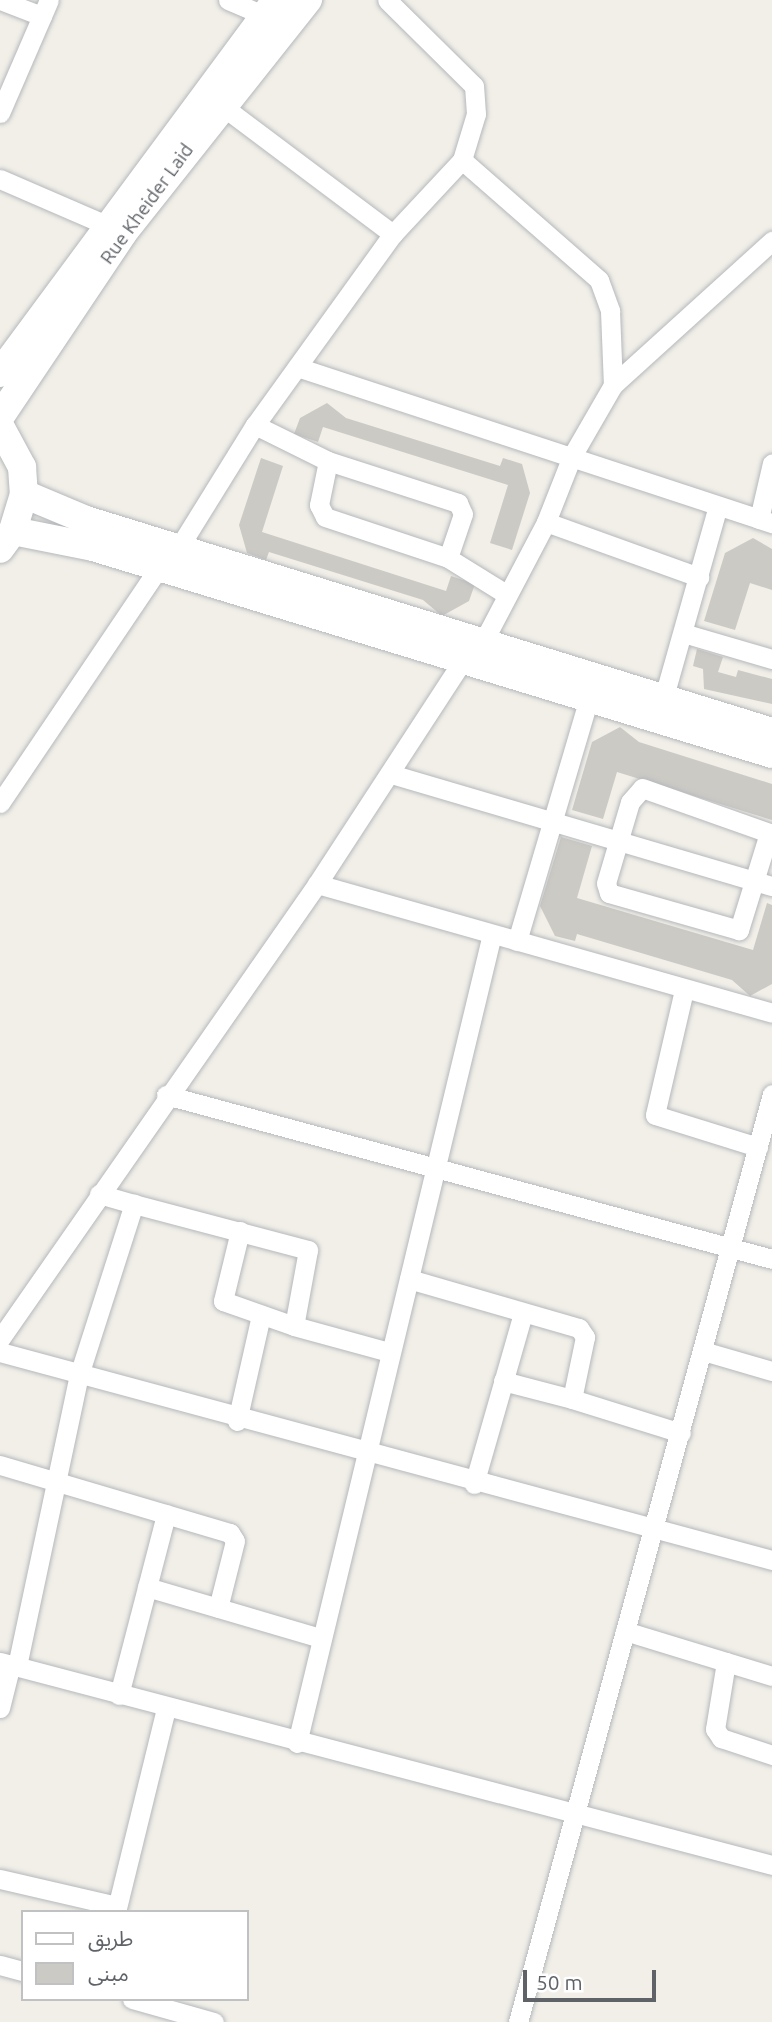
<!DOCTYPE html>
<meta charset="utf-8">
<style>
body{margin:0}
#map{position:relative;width:772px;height:2022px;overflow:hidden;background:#f1efe8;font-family:Ubuntu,"Noto Sans Arabic",sans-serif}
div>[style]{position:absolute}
.building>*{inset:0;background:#cccac5}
.roads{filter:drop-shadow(0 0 2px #b5b8bc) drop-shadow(0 0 2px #b5b8bc)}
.street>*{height:19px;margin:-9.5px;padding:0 9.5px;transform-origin:9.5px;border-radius:9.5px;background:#fff}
.secondary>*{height:28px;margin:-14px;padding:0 14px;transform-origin:14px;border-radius:14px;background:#fff}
span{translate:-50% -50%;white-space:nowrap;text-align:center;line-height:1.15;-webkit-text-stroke:5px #fff;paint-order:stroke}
.street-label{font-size:19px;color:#5f6368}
.legend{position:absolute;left:21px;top:1910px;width:228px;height:91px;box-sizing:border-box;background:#fff;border:2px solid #bfc1c3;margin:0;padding:9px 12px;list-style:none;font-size:21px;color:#5f6368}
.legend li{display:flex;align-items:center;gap:14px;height:35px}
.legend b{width:35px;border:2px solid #bfc1c3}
.scale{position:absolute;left:523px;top:1970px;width:133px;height:32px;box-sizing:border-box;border:4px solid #5f6368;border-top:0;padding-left:9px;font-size:21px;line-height:24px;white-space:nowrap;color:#5f6368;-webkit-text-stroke:5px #fff;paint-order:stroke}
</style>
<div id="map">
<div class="building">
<i style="clip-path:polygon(327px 403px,346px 418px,500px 466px,503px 458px,522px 464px,530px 493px,512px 550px,490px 543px,508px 485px,323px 427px,318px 442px,294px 434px,300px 418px)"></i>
<i style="clip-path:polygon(261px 458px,283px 466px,262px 532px,446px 591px,451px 576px,475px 584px,469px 601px,442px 616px,423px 600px,269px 552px,266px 560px,247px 553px,239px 525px)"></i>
<i style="clip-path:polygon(753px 538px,772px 549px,772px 590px,750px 583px,735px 630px,704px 621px,725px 553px)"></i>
<i style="clip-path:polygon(697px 649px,723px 657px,718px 672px,736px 677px,738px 670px,772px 679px,772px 704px,704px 689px,703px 669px,693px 666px)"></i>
<i style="clip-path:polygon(620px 727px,639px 742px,772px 784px,772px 820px,617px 772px,603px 819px,572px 810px,592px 742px)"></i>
<i style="clip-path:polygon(561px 837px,592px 846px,577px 898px,753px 950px,767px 903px,772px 905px,772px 984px,750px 996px,732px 980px,577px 934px,575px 941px,555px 936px,540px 906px)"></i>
</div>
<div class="roads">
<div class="street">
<i style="left:0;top:0;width:45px;rotate:20.9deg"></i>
<i style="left:228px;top:0;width:51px;rotate:23.1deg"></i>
<i style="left:221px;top:105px;width:215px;rotate:36.9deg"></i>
<i style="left:0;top:113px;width:123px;rotate:-66.6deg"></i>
<i style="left:462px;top:160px;width:182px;rotate:41.2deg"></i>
<i style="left:599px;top:280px;width:33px;rotate:70deg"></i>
<i style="left:610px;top:311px;width:74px;rotate:87.7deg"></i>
<i style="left:0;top:179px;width:129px;rotate:23.4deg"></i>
<i style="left:297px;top:367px;width:500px;rotate:18.2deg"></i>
<i style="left:255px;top:425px;width:81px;rotate:26.3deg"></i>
<i style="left:328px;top:461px;width:137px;rotate:17.9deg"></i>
<i style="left:458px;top:503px;width:12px;rotate:66deg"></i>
<i style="left:463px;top:514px;width:46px;rotate:108.8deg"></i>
<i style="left:328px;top:461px;width:45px;rotate:101.6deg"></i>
<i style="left:319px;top:505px;width:13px;rotate:63deg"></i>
<i style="left:325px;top:517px;width:130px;rotate:18.4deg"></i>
<i style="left:448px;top:558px;width:68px;rotate:31.8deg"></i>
<i style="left:759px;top:519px;width:57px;rotate:-76.9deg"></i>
<i style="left:546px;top:522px;width:163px;rotate:19.8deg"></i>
<i style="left:178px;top:549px;width:146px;rotate:-58.2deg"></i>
<i style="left:255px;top:425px;width:236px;rotate:-54.2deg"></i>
<i style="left:393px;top:234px;width:101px;rotate:-47deg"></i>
<i style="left:462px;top:160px;width:48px;rotate:-73.1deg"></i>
<i style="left:476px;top:114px;width:28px;rotate:-94deg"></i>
<i style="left:474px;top:86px;width:122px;rotate:-135.3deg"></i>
<i style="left:683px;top:633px;width:93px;rotate:16.3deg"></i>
<i style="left:482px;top:644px;width:138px;rotate:-62.3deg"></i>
<i style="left:546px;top:522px;width:71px;rotate:-68.5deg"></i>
<i style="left:572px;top:456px;width:82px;rotate:-60deg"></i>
<i style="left:613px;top:385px;width:215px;rotate:-42.2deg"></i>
<i style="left:663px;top:700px;width:198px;rotate:-74.2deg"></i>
<i style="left:391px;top:774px;width:397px;rotate:16.4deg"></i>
<i style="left:642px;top:788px;width:135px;rotate:19.5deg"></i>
<i style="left:769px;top:833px;width:102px;rotate:107.2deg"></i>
<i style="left:739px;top:930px;width:135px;rotate:-164.1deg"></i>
<i style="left:609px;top:893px;width:10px;rotate:-107deg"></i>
<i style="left:606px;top:883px;width:84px;rotate:-73.5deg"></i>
<i style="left:630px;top:802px;width:18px;rotate:-49deg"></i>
<i style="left:0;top:803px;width:282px;rotate:-56deg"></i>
<i style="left:317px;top:884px;width:473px;rotate:15.8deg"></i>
<i style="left:517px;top:941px;width:253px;rotate:-73.5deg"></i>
<i style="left:684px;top:990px;width:128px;rotate:103.1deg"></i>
<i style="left:655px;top:1115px;width:108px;rotate:17.3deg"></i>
<i style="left:166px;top:1095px;width:628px;rotate:15.14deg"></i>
<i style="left:99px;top:1194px;width:36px;rotate:16deg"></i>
<i style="left:240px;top:1231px;width:72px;rotate:103.7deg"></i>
<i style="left:223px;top:1301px;width:75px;rotate:19.4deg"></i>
<i style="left:409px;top:1279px;width:177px;rotate:16.1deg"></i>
<i style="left:579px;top:1328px;width:11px;rotate:56deg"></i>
<i style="left:585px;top:1337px;width:63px;rotate:101.8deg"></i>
<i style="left:572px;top:1399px;width:114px;rotate:17.3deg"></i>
<i style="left:0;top:1339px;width:555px;rotate:-55.13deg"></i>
<i style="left:317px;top:884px;width:267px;rotate:-56.9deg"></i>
<i style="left:703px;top:1351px;width:72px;rotate:16.2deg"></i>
<i style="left:0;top:1352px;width:800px;rotate:15.08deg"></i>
<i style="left:503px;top:1381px;width:71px;rotate:14.6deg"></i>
<i style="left:237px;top:1421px;width:109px;rotate:-77.2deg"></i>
<i style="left:0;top:1465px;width:240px;rotate:16.5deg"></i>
<i style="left:230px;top:1533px;width:9px;rotate:58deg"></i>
<i style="left:235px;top:1541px;width:69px;rotate:104.2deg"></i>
<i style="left:474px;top:1484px;width:178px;rotate:-74deg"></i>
<i style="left:147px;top:1587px;width:180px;rotate:16.4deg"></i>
<i style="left:625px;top:1631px;width:154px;rotate:17deg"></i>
<i style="left:0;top:1662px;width:798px;rotate:14.73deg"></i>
<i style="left:726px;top:1662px;width:68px;rotate:99.3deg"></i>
<i style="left:715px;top:1729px;width:11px;rotate:56deg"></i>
<i style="left:721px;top:1738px;width:54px;rotate:18.4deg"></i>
<i style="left:17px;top:1666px;width:294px;rotate:-78deg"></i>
<i style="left:78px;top:1378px;width:183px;rotate:-72.2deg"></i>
<i style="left:134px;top:1204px;width:180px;rotate:14.8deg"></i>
<i style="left:308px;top:1250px;width:77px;rotate:100.4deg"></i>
<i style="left:294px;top:1326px;width:98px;rotate:15.3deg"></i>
<i style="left:119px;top:1695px;width:187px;rotate:-75.4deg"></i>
<i style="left:0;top:1708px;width:45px;rotate:-76deg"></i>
<i style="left:297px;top:1743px;width:832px;rotate:-76.45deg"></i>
<i style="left:0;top:1879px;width:120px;rotate:13deg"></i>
<i style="left:116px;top:1912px;width:209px;rotate:-76.2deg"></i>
<i style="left:0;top:1965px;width:24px;rotate:15deg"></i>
<i style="left:132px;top:1999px;width:85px;rotate:15.7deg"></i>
<i style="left:518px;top:2022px;width:962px;rotate:-74.69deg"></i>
</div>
<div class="secondary">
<i style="left:0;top:373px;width:464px;rotate:-53.5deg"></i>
<i style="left:0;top:417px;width:221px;rotate:-56.2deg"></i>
<i style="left:123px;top:233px;width:298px;rotate:-51.6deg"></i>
<i style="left:0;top:426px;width:47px;rotate:61.8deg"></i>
<i style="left:22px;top:467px;width:27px;rotate:86deg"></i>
<i style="left:24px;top:494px;width:39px;rotate:107deg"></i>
<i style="left:13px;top:531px;width:22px;rotate:126deg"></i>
<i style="left:24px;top:494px;width:67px;rotate:22.8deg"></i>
<i style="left:86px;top:520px;width:718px;rotate:17.17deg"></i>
<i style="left:13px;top:531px;width:82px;rotate:11.3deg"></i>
<i style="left:93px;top:547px;width:710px;rotate:16.95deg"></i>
</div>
</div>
<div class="street-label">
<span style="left:147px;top:204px;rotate:-54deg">Rue Kheider Laid</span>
</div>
<ul class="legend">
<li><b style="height:9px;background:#fff"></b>طريق</li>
<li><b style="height:19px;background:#cccac5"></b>مبنى</li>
</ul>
<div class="scale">50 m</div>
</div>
